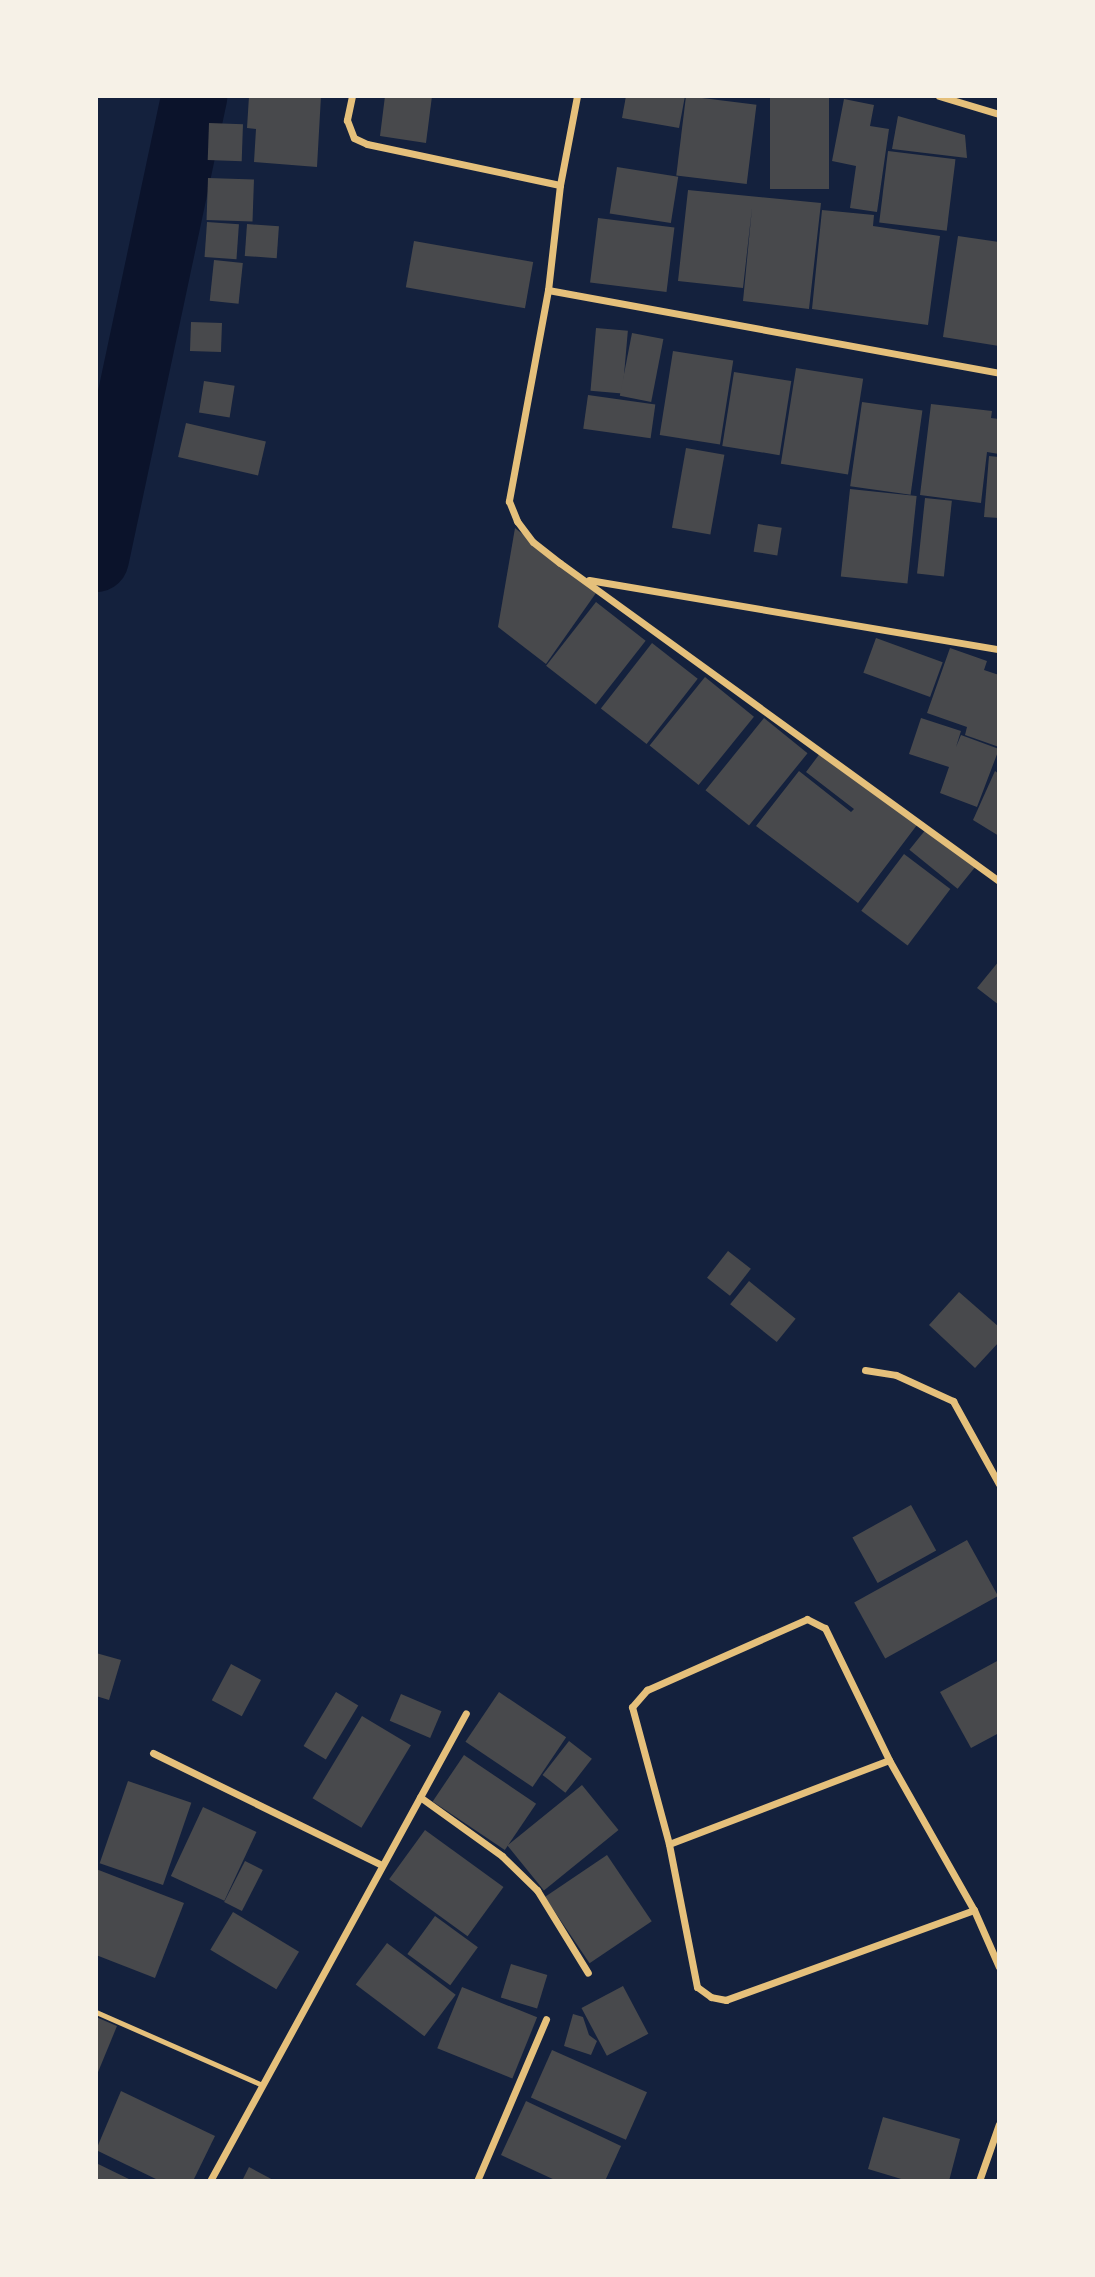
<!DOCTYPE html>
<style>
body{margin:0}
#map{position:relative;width:1095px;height:2277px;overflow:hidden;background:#14213d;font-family:Lato,sans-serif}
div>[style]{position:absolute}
.river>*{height:66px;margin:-33px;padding:0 33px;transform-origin:33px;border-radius:33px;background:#0b132b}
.building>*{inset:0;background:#48494c;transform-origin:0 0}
.service>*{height:5px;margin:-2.5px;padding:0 2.5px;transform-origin:2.5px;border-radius:2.5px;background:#e5c07b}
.minor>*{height:7px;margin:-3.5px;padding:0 3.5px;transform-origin:3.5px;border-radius:3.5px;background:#e5c07b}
span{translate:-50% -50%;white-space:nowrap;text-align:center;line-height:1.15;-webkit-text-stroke:6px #f6f1e7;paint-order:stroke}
.frame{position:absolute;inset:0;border:98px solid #f6f1e7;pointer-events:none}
</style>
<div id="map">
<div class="river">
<i style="left:96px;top:559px;width:473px;rotate:-78deg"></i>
</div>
<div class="building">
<i style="clip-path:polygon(249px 96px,321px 96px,317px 167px,254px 162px,256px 129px,247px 128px)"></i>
<i style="clip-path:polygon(385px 96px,432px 96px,426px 143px,380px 136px)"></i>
<i style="clip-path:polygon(626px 96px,685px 96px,679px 128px,622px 118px)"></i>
<i style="left:686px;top:96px;width:71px;height:80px;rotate:7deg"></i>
<i style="left:770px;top:96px;width:59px;height:93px"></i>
<i style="clip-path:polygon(844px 99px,874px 105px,870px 126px,889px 129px,877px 212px,850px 208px,856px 166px,832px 161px)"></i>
<i style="clip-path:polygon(898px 116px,965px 135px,967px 158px,892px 149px)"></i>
<i style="left:209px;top:123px;width:34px;height:37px;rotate:2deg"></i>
<i style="left:888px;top:151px;width:68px;height:72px;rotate:7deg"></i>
<i style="left:617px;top:167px;width:62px;height:47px;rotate:9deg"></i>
<i style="left:208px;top:178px;width:46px;height:42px;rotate:2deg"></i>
<i style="clip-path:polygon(688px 190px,821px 203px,809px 309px,743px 301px,752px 208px,743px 288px,678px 281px)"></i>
<i style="clip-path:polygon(822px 210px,874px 215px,873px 226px,940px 236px,928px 325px,812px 309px)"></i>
<i style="left:598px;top:218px;width:77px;height:65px;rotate:7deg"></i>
<i style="left:207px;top:222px;width:32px;height:35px;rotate:4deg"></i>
<i style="left:247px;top:224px;width:32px;height:32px;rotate:4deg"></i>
<i style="clip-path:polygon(958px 236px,999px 242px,999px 346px,943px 337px)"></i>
<i style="left:414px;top:241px;width:121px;height:47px;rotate:10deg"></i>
<i style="left:214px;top:260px;width:29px;height:41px;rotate:6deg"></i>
<i style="left:191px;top:322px;width:31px;height:29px;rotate:2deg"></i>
<i style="left:596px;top:328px;width:32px;height:63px;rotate:5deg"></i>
<i style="left:632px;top:333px;width:32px;height:64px;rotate:11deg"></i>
<i style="left:673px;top:351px;width:61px;height:85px;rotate:9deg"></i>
<i style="left:796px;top:368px;width:68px;height:97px;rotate:9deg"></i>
<i style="left:734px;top:372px;width:58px;height:75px;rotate:9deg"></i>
<i style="left:204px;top:381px;width:31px;height:32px;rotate:9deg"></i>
<i style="left:588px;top:395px;width:68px;height:34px;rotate:8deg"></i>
<i style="left:862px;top:402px;width:61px;height:85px;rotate:8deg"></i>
<i style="clip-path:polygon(931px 404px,992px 411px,991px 418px,999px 419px,999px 454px,987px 452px,981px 503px,920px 495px)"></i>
<i style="left:186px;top:423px;width:82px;height:35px;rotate:13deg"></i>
<i style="left:686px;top:448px;width:39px;height:81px;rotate:10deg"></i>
<i style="clip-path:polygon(989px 456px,999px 457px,999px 518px,984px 517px)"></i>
<i style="left:850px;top:489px;width:67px;height:88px;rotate:6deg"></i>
<i style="left:925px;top:498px;width:27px;height:76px;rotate:6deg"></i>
<i style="left:758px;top:524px;width:24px;height:28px;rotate:9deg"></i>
<i style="clip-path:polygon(515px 528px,596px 593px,546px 664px,498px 627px)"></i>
<i style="left:596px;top:602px;width:63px;height:81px;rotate:38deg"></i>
<i style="left:876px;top:638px;width:71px;height:37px;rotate:20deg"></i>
<i style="left:652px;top:643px;width:58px;height:83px;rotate:38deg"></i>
<i style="clip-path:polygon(950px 648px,987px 661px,984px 670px,999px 675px,999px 747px,965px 735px,967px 727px,927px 713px)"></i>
<i style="left:705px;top:677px;width:63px;height:88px;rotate:39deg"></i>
<i style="left:764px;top:718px;width:56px;height:93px;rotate:39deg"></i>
<i style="clip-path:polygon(921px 718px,961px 731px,956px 747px,961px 735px,999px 749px,977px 807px,940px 793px,949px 767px,909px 754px)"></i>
<i style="clip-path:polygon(821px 752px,920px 821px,858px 903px,756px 826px,799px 771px,851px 812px,854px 809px,806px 772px)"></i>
<i style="clip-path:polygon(995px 771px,999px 774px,999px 836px,973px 820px)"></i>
<i style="left:927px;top:828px;width:62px;height:28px;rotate:39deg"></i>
<i style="left:904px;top:854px;width:58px;height:71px;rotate:37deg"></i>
<i style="clip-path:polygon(999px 961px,999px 1005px,977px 988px)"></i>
<i style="left:728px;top:1251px;width:29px;height:34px;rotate:38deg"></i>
<i style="left:749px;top:1281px;width:60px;height:30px;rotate:39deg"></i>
<i style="clip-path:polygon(959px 1292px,999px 1327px,999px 1342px,975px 1368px,929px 1325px)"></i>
<i style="left:911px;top:1505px;width:52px;height:67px;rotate:61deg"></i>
<i style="left:967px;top:1540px;width:64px;height:129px;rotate:61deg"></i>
<i style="clip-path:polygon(96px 1653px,121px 1660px,109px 1700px,96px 1696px)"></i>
<i style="clip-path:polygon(999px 1660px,999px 1733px,971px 1748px,940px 1692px)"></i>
<i style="left:231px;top:1664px;width:34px;height:41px;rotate:28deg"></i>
<i style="left:336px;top:1692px;width:26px;height:63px;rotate:31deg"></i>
<i style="left:499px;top:1692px;width:81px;height:60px;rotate:34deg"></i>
<i style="left:401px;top:1694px;width:44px;height:29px;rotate:23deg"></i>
<i style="left:362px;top:1716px;width:57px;height:96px;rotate:31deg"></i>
<i style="left:569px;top:1741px;width:29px;height:43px;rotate:38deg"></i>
<i style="left:464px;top:1755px;width:87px;height:56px;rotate:34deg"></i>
<i style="left:128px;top:1781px;width:67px;height:87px;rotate:19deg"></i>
<i style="left:582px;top:1785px;width:58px;height:96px;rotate:51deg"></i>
<i style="left:203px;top:1807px;width:59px;height:76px;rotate:25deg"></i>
<i style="left:425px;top:1830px;width:97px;height:61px;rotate:36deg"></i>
<i style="left:607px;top:1855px;width:80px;height:75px;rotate:56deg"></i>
<i style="left:245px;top:1861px;width:20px;height:46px;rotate:27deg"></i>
<i style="clip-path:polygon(96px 1869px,184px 1903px,155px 1978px,96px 1955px)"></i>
<i style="left:233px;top:1912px;width:77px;height:44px;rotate:31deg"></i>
<i style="left:435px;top:1916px;width:53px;height:47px;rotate:36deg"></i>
<i style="left:387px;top:1943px;width:86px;height:52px;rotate:37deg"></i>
<i style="left:511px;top:1964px;width:38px;height:35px;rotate:17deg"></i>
<i style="left:623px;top:1986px;width:54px;height:47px;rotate:62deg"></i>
<i style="left:462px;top:1987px;width:81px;height:66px;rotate:22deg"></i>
<i style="clip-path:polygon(573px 2014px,583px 2017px,589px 2035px,597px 2041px,591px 2055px,564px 2046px)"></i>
<i style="clip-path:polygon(96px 2017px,117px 2026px,96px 2077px)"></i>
<i style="left:552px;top:2050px;width:104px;height:52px;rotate:24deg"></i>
<i style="clip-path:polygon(121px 2091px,215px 2136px,193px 2181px,160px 2181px,96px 2150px)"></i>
<i style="clip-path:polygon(526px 2101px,621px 2146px,605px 2181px,557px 2181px,501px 2155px)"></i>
<i style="clip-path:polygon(883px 2117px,960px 2139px,949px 2181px,908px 2181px,868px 2169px)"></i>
<i style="clip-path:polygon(96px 2163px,133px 2181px,96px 2181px)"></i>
<i style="clip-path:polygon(249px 2167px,275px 2181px,242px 2181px)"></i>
</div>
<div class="service">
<i style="left:96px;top:2012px;width:179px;rotate:23.7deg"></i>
</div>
<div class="minor">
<i style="left:352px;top:96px;width:25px;rotate:102deg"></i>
<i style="left:347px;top:120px;width:19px;rotate:69deg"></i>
<i style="left:354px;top:138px;width:14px;rotate:25deg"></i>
<i style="left:367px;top:144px;width:197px;rotate:12deg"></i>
<i style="left:577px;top:96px;width:91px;rotate:100.8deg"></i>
<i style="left:560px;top:185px;width:106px;rotate:96.5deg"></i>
<i style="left:548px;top:290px;width:215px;rotate:100.5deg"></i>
<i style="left:509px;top:501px;width:22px;rotate:68deg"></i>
<i style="left:517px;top:521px;width:26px;rotate:53deg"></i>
<i style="left:533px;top:542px;width:34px;rotate:38deg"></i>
<i style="left:560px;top:563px;width:542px;rotate:35.92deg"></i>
<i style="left:939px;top:96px;width:63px;rotate:16.7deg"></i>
<i style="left:548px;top:290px;width:459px;rotate:10.4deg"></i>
<i style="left:589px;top:580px;width:416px;rotate:9.6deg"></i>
<i style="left:865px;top:1370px;width:31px;rotate:9deg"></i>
<i style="left:896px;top:1375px;width:63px;rotate:24.5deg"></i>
<i style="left:953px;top:1401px;width:95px;rotate:61deg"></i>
<i style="left:153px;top:1753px;width:255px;rotate:26.1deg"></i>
<i style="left:420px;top:1797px;width:101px;rotate:35.7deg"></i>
<i style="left:502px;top:1856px;width:49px;rotate:44.2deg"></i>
<i style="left:537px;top:1890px;width:97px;rotate:58.4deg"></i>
<i style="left:669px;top:1844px;width:235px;rotate:-20.9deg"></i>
<i style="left:974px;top:1910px;width:264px;rotate:160.1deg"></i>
<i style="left:726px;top:2000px;width:15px;rotate:-169deg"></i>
<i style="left:711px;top:1997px;width:17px;rotate:-144deg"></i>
<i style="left:697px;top:1987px;width:146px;rotate:-101.1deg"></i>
<i style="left:669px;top:1844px;width:142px;rotate:-105.1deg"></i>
<i style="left:632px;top:1707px;width:23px;rotate:-49deg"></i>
<i style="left:647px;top:1690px;width:175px;rotate:-23.9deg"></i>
<i style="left:807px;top:1619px;width:20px;rotate:27deg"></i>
<i style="left:825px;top:1628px;width:147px;rotate:64.1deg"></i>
<i style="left:889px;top:1760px;width:172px;rotate:60.5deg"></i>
<i style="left:974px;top:1910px;width:62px;rotate:66.3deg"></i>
<i style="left:210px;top:2181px;width:533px;rotate:-61.32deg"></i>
<i style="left:477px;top:2181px;width:176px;rotate:-66.9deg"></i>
<i style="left:979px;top:2181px;width:60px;rotate:-70.7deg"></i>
</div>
<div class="frame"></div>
</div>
